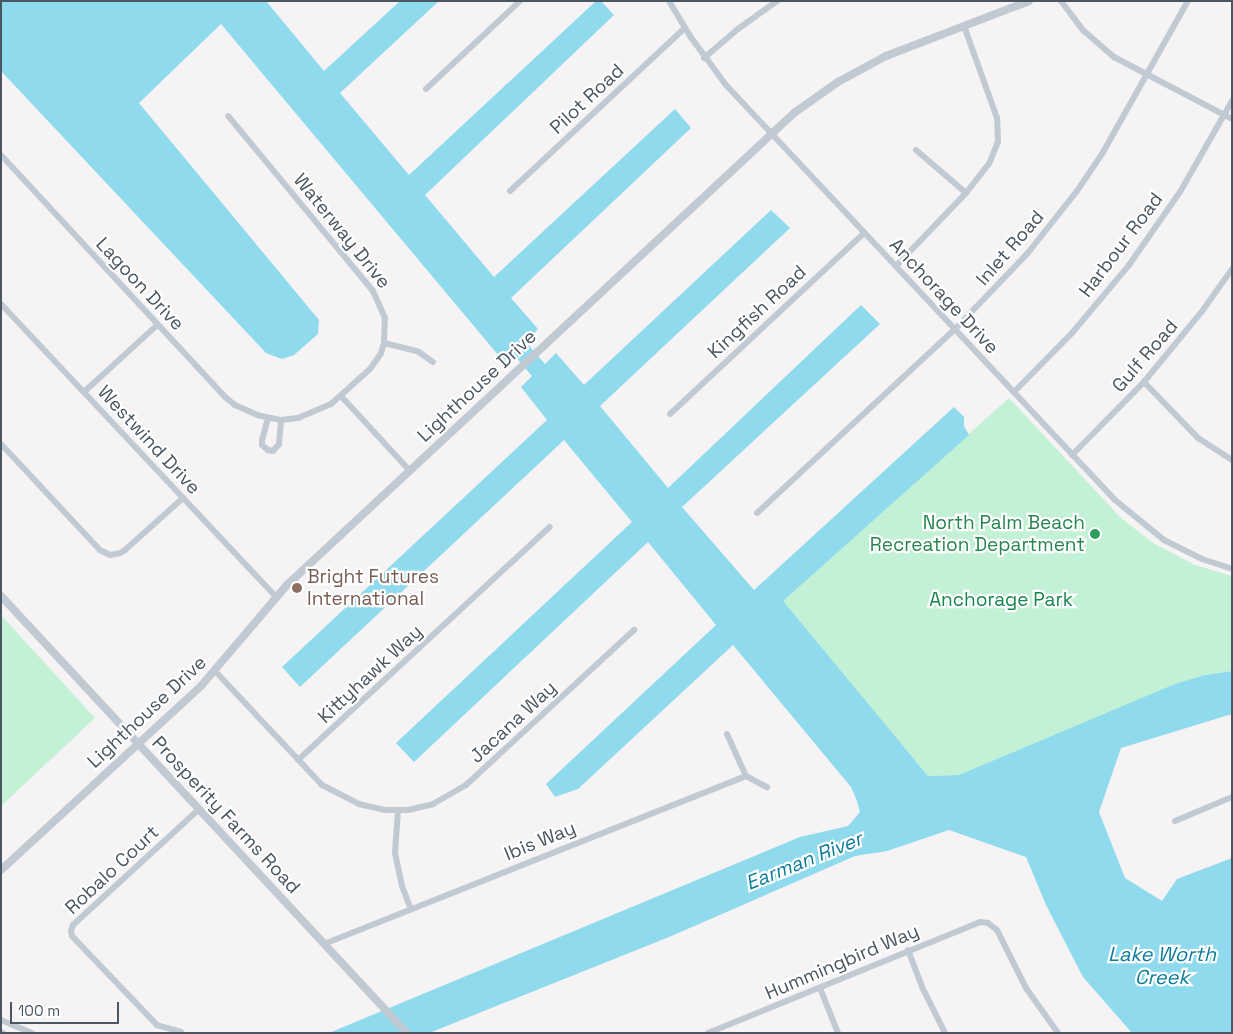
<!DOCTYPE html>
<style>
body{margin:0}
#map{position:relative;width:1233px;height:1034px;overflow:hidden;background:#f5f3f3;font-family:"Space Grotesk",sans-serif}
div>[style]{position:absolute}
.green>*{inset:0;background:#c3f1d5}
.water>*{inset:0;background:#90daee}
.minor>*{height:6px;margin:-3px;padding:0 3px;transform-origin:3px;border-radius:3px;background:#c1cad2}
.tertiary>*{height:8px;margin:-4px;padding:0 4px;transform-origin:4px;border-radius:4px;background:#c1cad2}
.dots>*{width:14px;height:14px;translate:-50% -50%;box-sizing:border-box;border:2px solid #fff;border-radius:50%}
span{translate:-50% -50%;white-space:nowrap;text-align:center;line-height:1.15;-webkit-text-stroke:4.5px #fff;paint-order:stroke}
.street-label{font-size:19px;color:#4a5661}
.leisure-label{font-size:19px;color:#27864d}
.right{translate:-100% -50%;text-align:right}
.education-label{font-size:19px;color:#785e54}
.left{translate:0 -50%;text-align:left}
.park-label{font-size:19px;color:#17864f}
.water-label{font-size:20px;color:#0c7c9b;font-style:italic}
.frame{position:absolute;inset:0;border:2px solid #4a5661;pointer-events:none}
.scale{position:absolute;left:10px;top:1002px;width:109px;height:22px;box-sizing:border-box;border:2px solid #4a5661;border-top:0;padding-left:6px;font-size:15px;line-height:18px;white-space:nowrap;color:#4a5661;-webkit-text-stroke:4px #fff;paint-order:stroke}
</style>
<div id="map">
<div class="green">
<i style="clip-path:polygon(1009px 398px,1120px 517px,1153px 543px,1195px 565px,1232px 576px,1231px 671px,1205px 675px,959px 775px,928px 776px,782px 601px)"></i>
<i style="clip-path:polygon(1px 615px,95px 718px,1px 806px)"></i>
</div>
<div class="water">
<i style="clip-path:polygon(1px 1px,266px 1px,324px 71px,400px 1px,439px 1px,340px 93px,409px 175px,596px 1px,601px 1px,614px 15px,425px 195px,494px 277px,675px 109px,691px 128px,511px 298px,538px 329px,526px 342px,545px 364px,556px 353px,584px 385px,771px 210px,790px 228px,600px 406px,668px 488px,861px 305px,880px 324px,682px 507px,754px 590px,954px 407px,964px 417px,964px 426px,969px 435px,783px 601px,928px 776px,959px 775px,1175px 684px,1205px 675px,1232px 671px,1232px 714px,1121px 748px,1099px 812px,1125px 878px,1162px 901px,1177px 879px,1232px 858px,1232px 1033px,1132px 1033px,1083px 977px,1046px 905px,1026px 857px,949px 830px,887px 851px,855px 856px,669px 937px,429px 1033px,329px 1033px,800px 837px,848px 826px,860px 812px,857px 801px,851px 787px,733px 645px,578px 789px,555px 797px,546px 784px,716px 625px,648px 542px,414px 762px,396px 743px,632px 522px,564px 440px,300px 687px,282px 667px,547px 420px,521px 387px,532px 376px,513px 354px,504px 362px,221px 24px,139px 103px,319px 320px,318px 334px,294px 355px,282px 359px,266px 353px,1px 71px)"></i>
</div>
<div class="minor">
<i style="left:669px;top:1px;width:41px;rotate:59deg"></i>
<i style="left:690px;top:36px;width:61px;rotate:53.7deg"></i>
<i style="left:726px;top:85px;width:569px;rotate:46.85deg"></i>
<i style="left:1115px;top:500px;width:63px;rotate:39.2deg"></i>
<i style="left:1164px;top:540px;width:42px;rotate:26.6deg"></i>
<i style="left:1202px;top:559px;width:32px;rotate:18deg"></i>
<i style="left:1061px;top:1px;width:38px;rotate:53deg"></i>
<i style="left:1084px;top:31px;width:40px;rotate:41deg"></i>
<i style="left:1114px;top:57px;width:133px;rotate:27.7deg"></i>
<i style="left:704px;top:58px;width:45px;rotate:-40.5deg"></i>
<i style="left:738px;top:29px;width:48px;rotate:-35.7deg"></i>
<i style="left:426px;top:89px;width:129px;rotate:-43.1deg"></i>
<i style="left:916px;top:150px;width:66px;rotate:40.7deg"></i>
<i style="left:1px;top:155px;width:330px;rotate:47.2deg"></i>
<i style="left:225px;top:397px;width:13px;rotate:39deg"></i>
<i style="left:235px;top:405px;width:24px;rotate:24deg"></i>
<i style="left:257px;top:415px;width:25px;rotate:12deg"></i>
<i style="left:281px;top:420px;width:17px;rotate:-7deg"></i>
<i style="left:298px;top:418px;width:36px;rotate:-23deg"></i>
<i style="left:331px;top:404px;width:52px;rotate:-41.9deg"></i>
<i style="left:370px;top:369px;width:19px;rotate:-55deg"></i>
<i style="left:381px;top:353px;width:10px;rotate:-73deg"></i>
<i style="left:384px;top:343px;width:25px;rotate:-88deg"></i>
<i style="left:385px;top:318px;width:30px;rotate:-114deg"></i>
<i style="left:373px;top:291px;width:227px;rotate:-129.6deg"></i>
<i style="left:510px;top:191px;width:239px;rotate:-43deg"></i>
<i style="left:896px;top:266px;width:101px;rotate:-46.2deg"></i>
<i style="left:966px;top:193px;width:37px;rotate:-52deg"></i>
<i style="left:989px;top:164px;width:24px;rotate:-68deg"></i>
<i style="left:998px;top:142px;width:24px;rotate:-92deg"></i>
<i style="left:997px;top:118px;width:98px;rotate:-109.7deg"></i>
<i style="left:1px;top:304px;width:402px;rotate:46.8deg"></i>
<i style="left:384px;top:343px;width:36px;rotate:14deg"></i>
<i style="left:419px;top:352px;width:17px;rotate:36deg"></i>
<i style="left:1144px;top:382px;width:78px;rotate:46deg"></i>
<i style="left:1198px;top:438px;width:40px;rotate:32.9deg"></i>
<i style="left:84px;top:392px;width:99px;rotate:-42.5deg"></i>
<i style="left:1014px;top:392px;width:83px;rotate:-45.5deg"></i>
<i style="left:1072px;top:333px;width:89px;rotate:-50deg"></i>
<i style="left:1129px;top:265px;width:89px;rotate:-55.1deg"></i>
<i style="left:1180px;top:192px;width:105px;rotate:-60.3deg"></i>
<i style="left:341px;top:396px;width:102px;rotate:47.4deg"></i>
<i style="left:670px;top:414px;width:265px;rotate:-43deg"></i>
<i style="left:268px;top:418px;width:23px;rotate:105deg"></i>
<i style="left:262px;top:440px;width:5px;rotate:90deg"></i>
<i style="left:262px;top:445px;width:8px;rotate:40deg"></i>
<i style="left:268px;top:450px;width:5px;rotate:11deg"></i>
<i style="left:273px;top:451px;width:9px;rotate:-49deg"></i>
<i style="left:279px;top:444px;width:24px;rotate:-85deg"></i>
<i style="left:1px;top:444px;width:145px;rotate:47deg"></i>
<i style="left:100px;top:550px;width:11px;rotate:27deg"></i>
<i style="left:110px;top:555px;width:10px;rotate:-11deg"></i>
<i style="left:120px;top:553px;width:6px;rotate:-31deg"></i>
<i style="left:125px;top:550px;width:78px;rotate:-41.9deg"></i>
<i style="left:1072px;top:455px;width:103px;rotate:-45.4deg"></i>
<i style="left:1144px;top:382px;width:93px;rotate:-50.7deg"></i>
<i style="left:1203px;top:310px;width:50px;rotate:-54.7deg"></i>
<i style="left:757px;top:513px;width:270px;rotate:-42.9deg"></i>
<i style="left:955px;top:329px;width:104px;rotate:-46.2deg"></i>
<i style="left:1027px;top:254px;width:80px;rotate:-51.6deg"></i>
<i style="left:1077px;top:191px;width:45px;rotate:-56deg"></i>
<i style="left:1102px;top:154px;width:176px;rotate:-60.7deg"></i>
<i style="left:215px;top:671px;width:156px;rotate:46.8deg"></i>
<i style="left:322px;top:785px;width:42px;rotate:27.2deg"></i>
<i style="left:359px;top:804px;width:26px;rotate:13deg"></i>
<i style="left:384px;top:810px;width:24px"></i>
<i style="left:408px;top:810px;width:26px;rotate:-13deg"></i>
<i style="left:433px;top:804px;width:38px;rotate:-30deg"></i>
<i style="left:466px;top:785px;width:229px;rotate:-42.7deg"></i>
<i style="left:727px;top:734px;width:46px;rotate:65.7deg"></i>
<i style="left:298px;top:760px;width:343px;rotate:-42.8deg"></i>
<i style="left:398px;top:810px;width:43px;rotate:94deg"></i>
<i style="left:395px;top:853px;width:34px;rotate:78deg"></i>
<i style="left:402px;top:886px;width:25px;rotate:69deg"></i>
<i style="left:1175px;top:821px;width:62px;rotate:-22.8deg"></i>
<i style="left:324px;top:944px;width:454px;rotate:-21.7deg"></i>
<i style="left:746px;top:776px;width:24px;rotate:28deg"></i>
<i style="left:908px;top:950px;width:40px;rotate:69deg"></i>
<i style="left:922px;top:987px;width:51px;rotate:63.4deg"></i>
<i style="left:820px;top:988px;width:48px;rotate:68.2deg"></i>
<i style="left:1px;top:1020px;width:34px;rotate:23deg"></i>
<i style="left:1px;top:1032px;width:2px;rotate:27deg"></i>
<i style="left:181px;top:1032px;width:25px;rotate:-164deg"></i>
<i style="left:157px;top:1025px;width:123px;rotate:-133.7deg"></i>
<i style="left:72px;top:936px;width:5px;rotate:-101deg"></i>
<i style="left:71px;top:931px;width:6px;rotate:-72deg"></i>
<i style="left:73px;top:925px;width:171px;rotate:-42.6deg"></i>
<i style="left:708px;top:1033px;width:294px;rotate:-22.2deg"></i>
<i style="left:980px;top:922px;width:8px;rotate:7deg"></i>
<i style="left:988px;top:923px;width:11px;rotate:38deg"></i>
<i style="left:997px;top:930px;width:65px;rotate:63.4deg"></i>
<i style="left:1026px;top:988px;width:55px;rotate:54.6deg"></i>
</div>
<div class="tertiary">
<i style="left:1px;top:596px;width:596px;rotate:47.11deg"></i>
<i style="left:1px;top:870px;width:272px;rotate:-42.6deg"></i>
<i style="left:201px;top:686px;width:133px;rotate:-49.6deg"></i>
<i style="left:287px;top:585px;width:693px;rotate:-42.95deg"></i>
<i style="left:794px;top:113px;width:54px;rotate:-35.2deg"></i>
<i style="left:838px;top:82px;width:55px;rotate:-28.4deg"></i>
<i style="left:886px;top:56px;width:153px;rotate:-21deg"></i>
</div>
<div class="dots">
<i style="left:1095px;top:534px;background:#2e9e5b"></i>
<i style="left:297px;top:588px;background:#8d6e63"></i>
</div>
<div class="street-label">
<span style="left:587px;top:99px;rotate:-43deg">Pilot Road</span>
<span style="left:342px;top:231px;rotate:51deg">Waterway Drive</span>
<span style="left:1121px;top:245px;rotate:-53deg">Harbour Road</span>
<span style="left:1010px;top:248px;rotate:-49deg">Inlet Road</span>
<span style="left:140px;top:284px;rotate:47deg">Lagoon Drive</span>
<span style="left:944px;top:296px;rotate:47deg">Anchorage Drive</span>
<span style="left:757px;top:312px;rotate:-43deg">Kingfish Road</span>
<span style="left:1145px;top:356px;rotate:-49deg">Gulf Road</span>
<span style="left:477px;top:386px;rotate:-43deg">Lighthouse Drive</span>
<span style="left:149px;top:440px;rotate:47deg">Westwind Drive</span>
<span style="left:370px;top:674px;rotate:-43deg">Kittyhawk Way</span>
<span style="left:147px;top:712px;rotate:-43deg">Lighthouse Drive</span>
<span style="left:513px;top:722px;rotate:-43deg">Jacana Way</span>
<span style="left:226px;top:815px;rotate:47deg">Prosperity Farms Road</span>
<span style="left:540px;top:841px;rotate:-22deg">Ibis Way</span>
<span style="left:112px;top:870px;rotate:-43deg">Robalo Court</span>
<span style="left:842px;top:962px;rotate:-23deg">Hummingbird Way</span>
</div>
<div class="leisure-label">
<span class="right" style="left:1085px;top:534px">North Palm Beach<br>Recreation Department</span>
</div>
<div class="education-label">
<span class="left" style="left:307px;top:588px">Bright Futures<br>International</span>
</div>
<div class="park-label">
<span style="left:1001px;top:600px">Anchorage Park</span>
</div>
<div class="water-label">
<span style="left:804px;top:861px;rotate:-22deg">Earman River</span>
<span style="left:1162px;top:966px">Lake Worth<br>Creek</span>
</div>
<div class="frame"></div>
<div class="scale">100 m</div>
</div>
